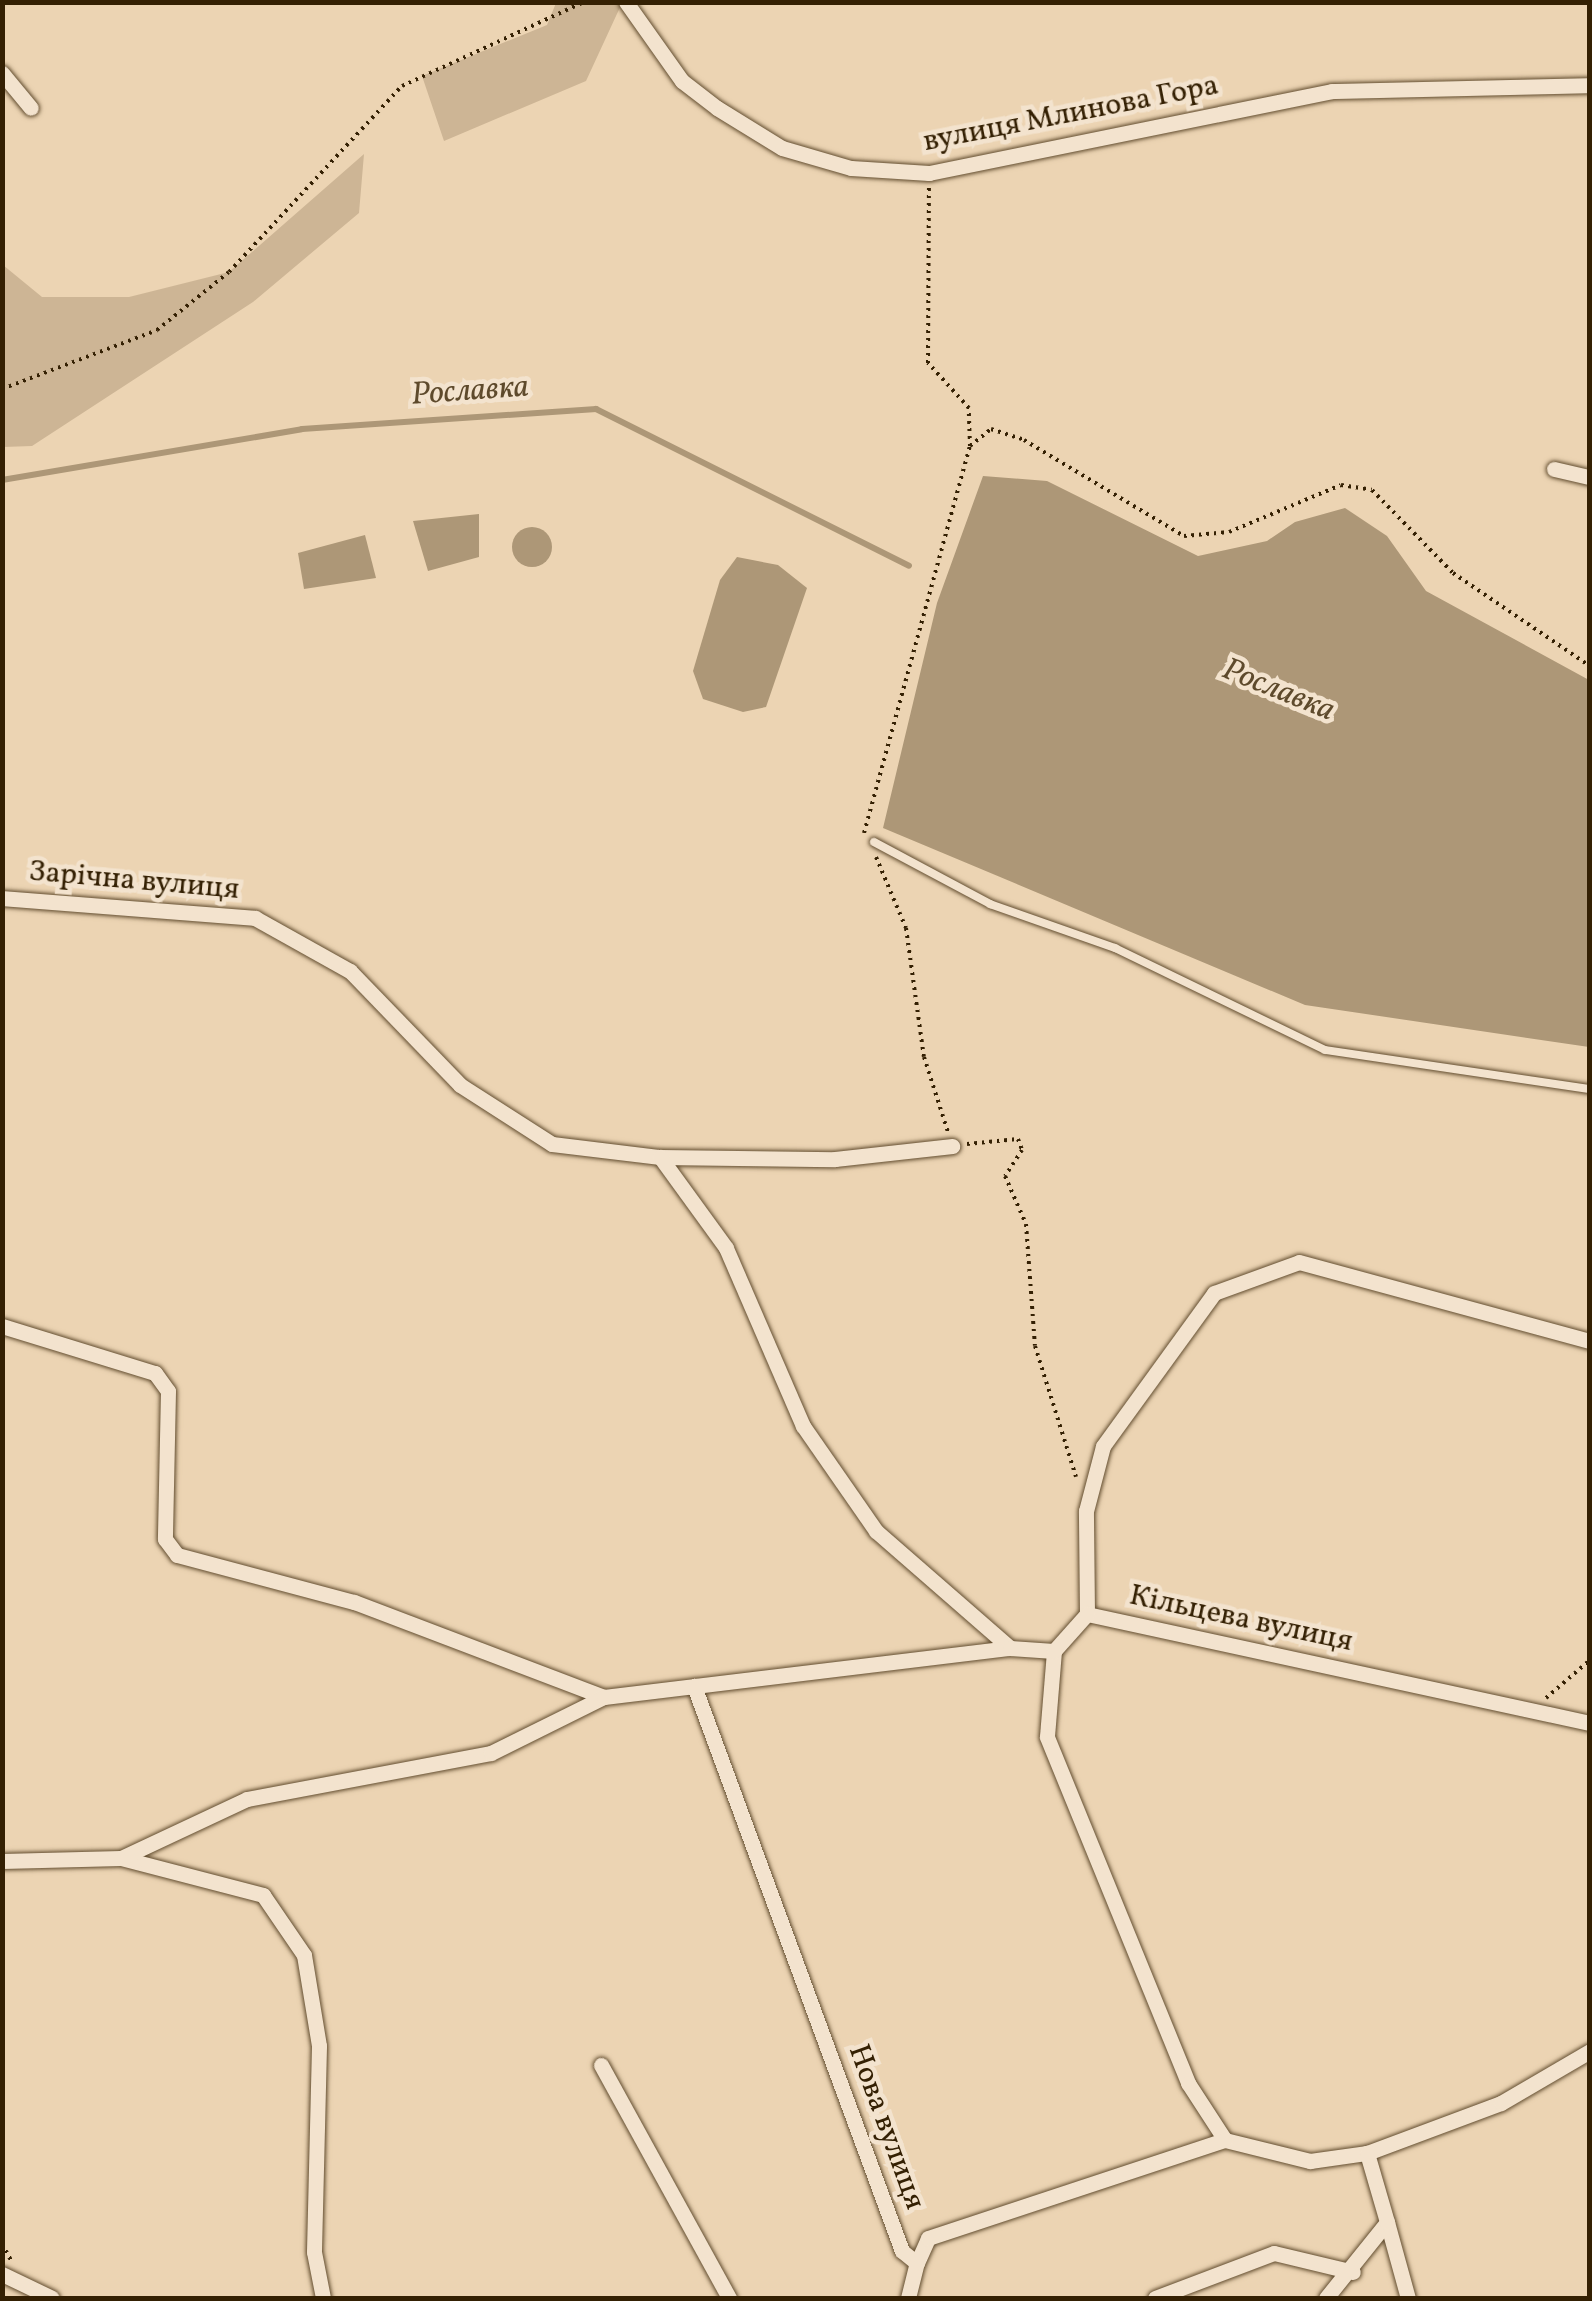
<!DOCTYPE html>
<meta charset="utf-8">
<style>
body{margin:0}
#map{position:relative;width:1592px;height:2301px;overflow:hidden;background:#ecd4b3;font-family:Vollkorn,serif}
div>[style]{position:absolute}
.green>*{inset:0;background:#cdb595}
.water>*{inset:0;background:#ad9777}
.round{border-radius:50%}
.stream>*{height:6px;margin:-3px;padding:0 3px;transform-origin:3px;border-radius:3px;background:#ad9777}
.path>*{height:4px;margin-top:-2px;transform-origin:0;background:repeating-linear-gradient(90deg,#342003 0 2.5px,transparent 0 7.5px)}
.roads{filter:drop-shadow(0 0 2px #624d2f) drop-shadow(0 0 2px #624d2f)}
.service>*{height:8px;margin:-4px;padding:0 4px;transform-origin:4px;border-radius:4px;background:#f3e3ce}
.minor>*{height:15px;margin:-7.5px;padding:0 7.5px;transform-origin:7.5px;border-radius:7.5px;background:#f3e3ce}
span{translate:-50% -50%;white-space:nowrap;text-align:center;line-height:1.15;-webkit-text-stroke:9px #f3e3ce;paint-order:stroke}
.street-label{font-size:30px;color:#342003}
.water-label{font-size:32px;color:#5e4a2c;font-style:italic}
.frame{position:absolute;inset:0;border:5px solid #342003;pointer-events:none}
</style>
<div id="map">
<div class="green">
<i style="clip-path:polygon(556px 3px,622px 3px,586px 81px,444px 141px,422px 76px,547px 25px)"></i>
<i style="clip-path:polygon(364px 154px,359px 213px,253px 302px,32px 446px,3px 447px,3px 265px,42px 297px,129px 297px,229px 272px)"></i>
</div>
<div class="water">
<i style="clip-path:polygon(983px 476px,1047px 481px,1198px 556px,1267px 541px,1295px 522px,1345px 508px,1387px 536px,1426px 591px,1589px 680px,1589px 1047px,1305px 1005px,883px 828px,937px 603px)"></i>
<i style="clip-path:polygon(479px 514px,479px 557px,428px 571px,413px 521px)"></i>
<i class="round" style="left:512px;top:527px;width:40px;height:40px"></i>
<i style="clip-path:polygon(365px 535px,376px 578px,304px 589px,298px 553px)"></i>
<i style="clip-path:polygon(737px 557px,778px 565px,807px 588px,766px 707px,743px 712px,703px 699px,693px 671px,720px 580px)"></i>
</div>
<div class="stream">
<i style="left:2px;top:480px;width:304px;rotate:-9.6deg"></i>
<i style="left:302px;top:429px;width:295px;rotate:-3.9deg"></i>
<i style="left:596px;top:409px;width:350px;rotate:26.6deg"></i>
</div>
<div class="path">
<i style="left:2px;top:389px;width:166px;rotate:-20.8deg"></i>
<i style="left:157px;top:330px;width:92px;rotate:-38.9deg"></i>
<i style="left:229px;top:272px;width:254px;rotate:-47.1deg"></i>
<i style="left:402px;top:86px;width:200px;rotate:-24.8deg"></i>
<i style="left:970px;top:446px;width:27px;rotate:-39deg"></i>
<i style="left:991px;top:429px;width:35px;rotate:18deg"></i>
<i style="left:1024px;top:440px;width:187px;rotate:31deg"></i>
<i style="left:1184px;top:536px;width:45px;rotate:-5.1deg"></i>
<i style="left:1229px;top:532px;width:121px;rotate:-22.8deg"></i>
<i style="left:1341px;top:485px;width:31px;rotate:9deg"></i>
<i style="left:1372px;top:490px;width:116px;rotate:45.7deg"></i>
<i style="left:1453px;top:573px;width:166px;rotate:34.2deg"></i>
<i style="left:864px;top:833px;width:401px;rotate:-74.7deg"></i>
<i style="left:970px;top:446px;width:38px;rotate:-92deg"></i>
<i style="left:969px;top:408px;width:61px;rotate:-132.3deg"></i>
<i style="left:928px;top:363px;width:175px;rotate:-89.7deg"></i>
<i style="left:876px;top:857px;width:77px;rotate:67.1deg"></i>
<i style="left:906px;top:928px;width:130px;rotate:82.1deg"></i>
<i style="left:924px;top:1057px;width:79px;rotate:72.3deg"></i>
<i style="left:967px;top:1144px;width:51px;rotate:-5.6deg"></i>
<i style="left:1018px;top:1139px;width:12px;rotate:70deg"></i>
<i style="left:1022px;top:1150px;width:31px;rotate:123deg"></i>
<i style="left:1005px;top:1176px;width:52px;rotate:66.4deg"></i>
<i style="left:1026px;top:1224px;width:122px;rotate:85.8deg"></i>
<i style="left:1035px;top:1346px;width:137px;rotate:72.6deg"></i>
<i style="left:1546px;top:1698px;width:58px;rotate:-40.8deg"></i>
<i style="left:2px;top:2244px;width:18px;rotate:61deg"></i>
</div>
<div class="roads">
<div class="service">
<i style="left:874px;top:842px;width:132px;rotate:28.1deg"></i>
<i style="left:990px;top:904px;width:133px;rotate:19.4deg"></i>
<i style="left:1115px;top:948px;width:233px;rotate:25.9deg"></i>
<i style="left:1325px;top:1050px;width:268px;rotate:8.4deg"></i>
</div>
<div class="minor">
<i style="left:626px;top:2px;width:97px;rotate:54.7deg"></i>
<i style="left:682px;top:81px;width:44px;rotate:37.6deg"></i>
<i style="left:717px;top:108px;width:76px;rotate:31.6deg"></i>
<i style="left:782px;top:148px;width:72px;rotate:16.2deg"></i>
<i style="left:851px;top:168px;width:78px;rotate:3.7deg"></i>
<i style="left:929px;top:173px;width:411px;rotate:-11.5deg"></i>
<i style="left:1332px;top:91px;width:258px;rotate:-1.3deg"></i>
<i style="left:2px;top:73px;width:45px;rotate:50.4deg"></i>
<i style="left:1554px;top:469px;width:37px;rotate:13deg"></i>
<i style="left:2px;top:898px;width:254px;rotate:4.5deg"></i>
<i style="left:255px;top:918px;width:109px;rotate:29.2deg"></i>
<i style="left:350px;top:971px;width:158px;rotate:46deg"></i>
<i style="left:460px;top:1085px;width:109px;rotate:32.7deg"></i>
<i style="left:552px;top:1144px;width:109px;rotate:6.9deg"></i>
<i style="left:660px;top:1157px;width:175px;rotate:0.7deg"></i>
<i style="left:835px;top:1159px;width:118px;rotate:-6.3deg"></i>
<i style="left:660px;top:1157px;width:112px;rotate:54deg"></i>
<i style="left:726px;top:1248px;width:194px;rotate:66.6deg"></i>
<i style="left:803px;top:1426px;width:128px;rotate:55.2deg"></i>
<i style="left:876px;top:1531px;width:178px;rotate:41.1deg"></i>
<i style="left:2px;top:1326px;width:160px;rotate:17.1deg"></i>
<i style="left:155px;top:1373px;width:22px;rotate:54deg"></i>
<i style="left:168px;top:1391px;width:148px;rotate:91.2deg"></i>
<i style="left:165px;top:1539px;width:20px;rotate:53deg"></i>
<i style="left:177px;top:1555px;width:183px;rotate:14.9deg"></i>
<i style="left:354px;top:1602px;width:267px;rotate:20.8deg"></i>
<i style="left:1087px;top:1614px;width:103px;rotate:-90.6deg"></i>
<i style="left:1086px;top:1511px;width:67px;rotate:-75.3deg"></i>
<i style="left:1103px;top:1446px;width:189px;rotate:-54deg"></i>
<i style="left:1214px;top:1293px;width:90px;rotate:-20deg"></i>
<i style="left:1299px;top:1262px;width:302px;rotate:15.2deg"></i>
<i style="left:1087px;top:1614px;width:515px;rotate:12.23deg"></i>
<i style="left:1054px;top:1651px;width:86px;rotate:94.7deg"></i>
<i style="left:1047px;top:1737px;width:374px;rotate:67.8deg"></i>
<i style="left:1188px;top:2083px;width:68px;rotate:57deg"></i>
<i style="left:1225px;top:2140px;width:88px;rotate:13.9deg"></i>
<i style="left:1310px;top:2161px;width:58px;rotate:-8deg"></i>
<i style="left:1367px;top:2153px;width:143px;rotate:-20.5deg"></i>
<i style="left:1501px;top:2103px;width:103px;rotate:-30.3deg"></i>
<i style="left:694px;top:1686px;width:602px;rotate:69.79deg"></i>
<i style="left:902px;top:2251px;width:19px;rotate:39deg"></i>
<i style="left:917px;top:2263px;width:27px;rotate:-66deg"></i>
<i style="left:928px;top:2238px;width:313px;rotate:-18.3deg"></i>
<i style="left:121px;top:1858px;width:147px;rotate:14.6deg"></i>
<i style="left:263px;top:1895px;width:73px;rotate:55.7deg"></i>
<i style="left:304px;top:1955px;width:92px;rotate:80.6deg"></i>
<i style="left:319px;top:2046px;width:206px;rotate:91.4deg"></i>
<i style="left:314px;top:2252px;width:47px;rotate:78.9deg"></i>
<i style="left:2px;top:1861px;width:119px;rotate:-1.4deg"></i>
<i style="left:121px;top:1858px;width:139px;rotate:-25.1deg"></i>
<i style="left:247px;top:1799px;width:248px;rotate:-10.7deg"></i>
<i style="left:491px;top:1753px;width:126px;rotate:-26.4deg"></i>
<i style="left:604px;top:1697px;width:409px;rotate:-6.9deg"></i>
<i style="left:1010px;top:1648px;width:44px;rotate:3.9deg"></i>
<i style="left:1054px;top:1651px;width:50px;rotate:-48.3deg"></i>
<i style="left:601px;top:2065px;width:266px;rotate:61.2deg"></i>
<i style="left:1387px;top:2222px;width:79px;rotate:74.6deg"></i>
<i style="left:2px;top:2274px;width:55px;rotate:25.6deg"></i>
<i style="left:908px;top:2298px;width:36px;rotate:-76deg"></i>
<i style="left:1155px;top:2298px;width:127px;rotate:-20.7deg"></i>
<i style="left:1274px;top:2253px;width:81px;rotate:13.5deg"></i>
<i style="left:1326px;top:2298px;width:97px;rotate:-51.2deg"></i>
<i style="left:1387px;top:2222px;width:72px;rotate:-106.2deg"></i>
</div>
</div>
<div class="street-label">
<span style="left:1071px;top:114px;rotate:-11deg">вулиця Млинова Гора</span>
<span style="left:134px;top:881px;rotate:5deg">Зарічна вулиця</span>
<span style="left:1241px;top:1619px;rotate:12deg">Кільцева вулиця</span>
<span style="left:886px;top:2127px;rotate:70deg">Нова вулиця</span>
</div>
<div class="water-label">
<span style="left:470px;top:392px;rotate:-4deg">Рославка</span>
<span style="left:1278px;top:691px;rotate:22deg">Рославка</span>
</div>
<div class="frame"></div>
</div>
